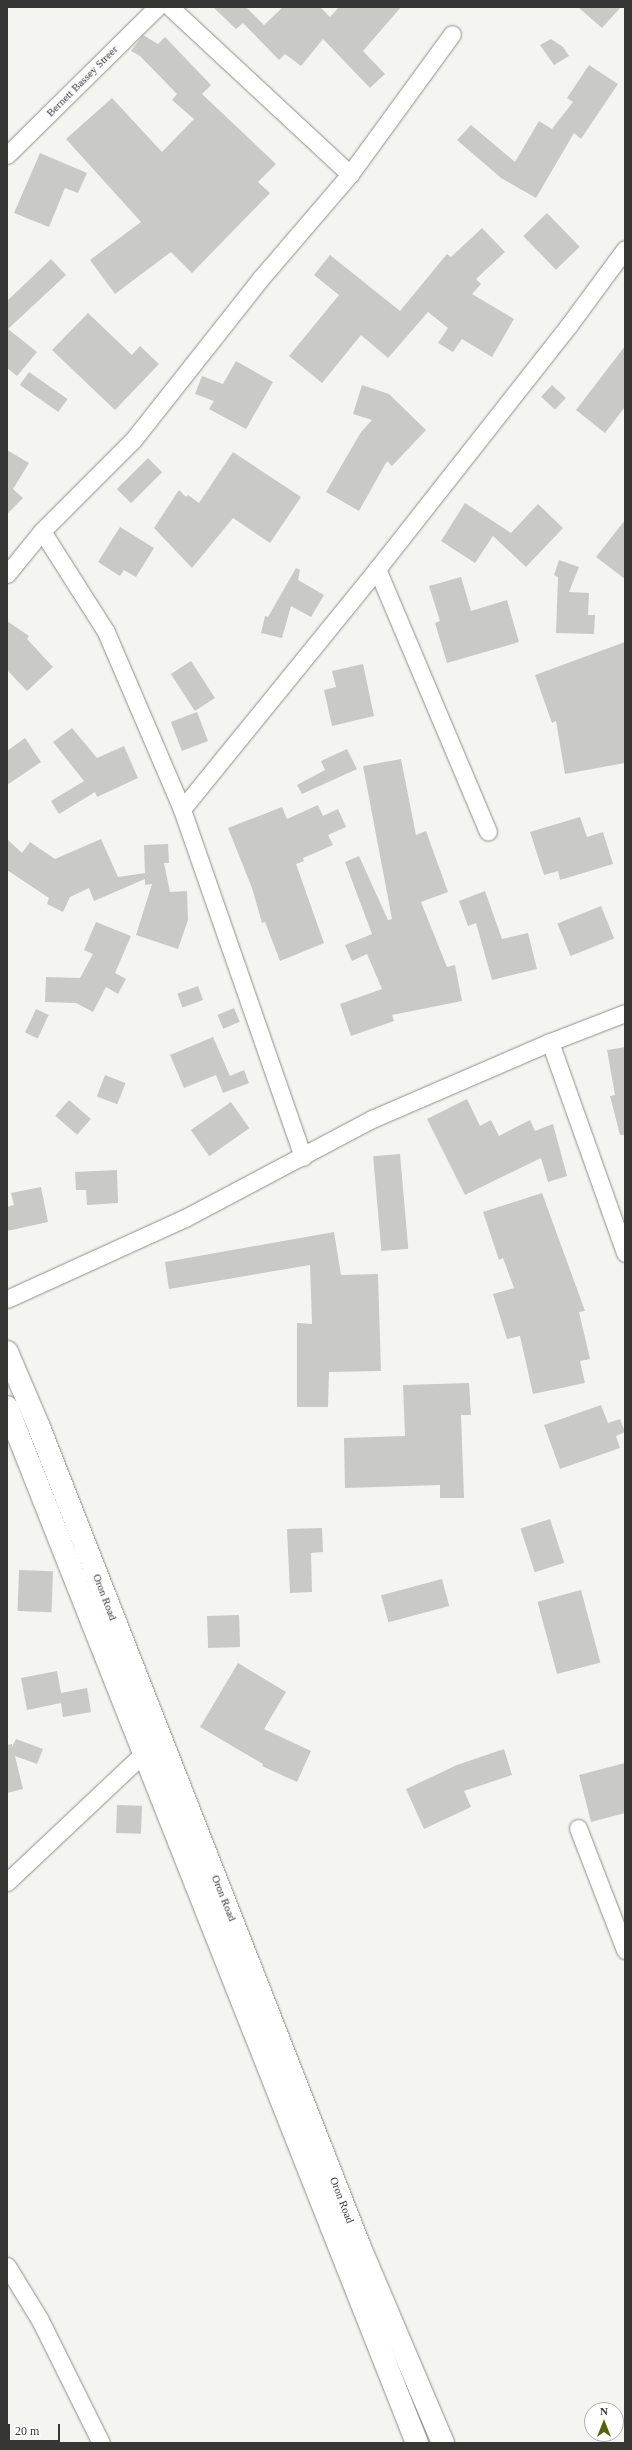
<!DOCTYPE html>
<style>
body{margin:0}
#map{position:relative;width:632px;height:2450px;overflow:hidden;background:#f4f5f0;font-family:Georgia,serif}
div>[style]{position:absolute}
.building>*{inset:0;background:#c9cac5;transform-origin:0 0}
.roads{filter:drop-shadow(0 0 1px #8e8f8b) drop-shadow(0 0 1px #8e8f8b)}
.minor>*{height:17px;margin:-8.5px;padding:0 8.5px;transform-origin:8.5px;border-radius:8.5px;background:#fff}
.highway>*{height:22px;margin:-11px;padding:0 11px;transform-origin:11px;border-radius:11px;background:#fff}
span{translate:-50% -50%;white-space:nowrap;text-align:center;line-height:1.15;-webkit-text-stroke:3.5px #fff;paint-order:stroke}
.street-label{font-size:11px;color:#363735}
.frame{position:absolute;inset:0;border:8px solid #363735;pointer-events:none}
.north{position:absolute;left:584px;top:2402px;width:40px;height:40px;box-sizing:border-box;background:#fff;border:1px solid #afafae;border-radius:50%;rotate:0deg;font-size:11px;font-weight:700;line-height:16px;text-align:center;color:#363735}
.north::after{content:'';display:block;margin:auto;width:14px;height:18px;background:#566304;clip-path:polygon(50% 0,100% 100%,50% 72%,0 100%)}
.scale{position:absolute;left:8px;top:2424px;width:52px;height:18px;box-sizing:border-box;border:2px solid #363735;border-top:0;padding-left:5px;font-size:12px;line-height:14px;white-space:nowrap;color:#363735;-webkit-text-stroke:3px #fff;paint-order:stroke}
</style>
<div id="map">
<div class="building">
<i style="clip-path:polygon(213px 7px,246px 7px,264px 25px,283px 7px,320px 7px,330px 17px,339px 7px,401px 7px,363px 51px,385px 74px,370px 88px,323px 39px,301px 66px,285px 54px,279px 60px,243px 23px,236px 29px)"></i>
<i style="clip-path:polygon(578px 7px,621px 7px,602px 28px)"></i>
<i style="clip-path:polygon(143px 35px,158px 44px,165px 37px,211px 85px,202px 94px,276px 164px,258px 182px,270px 193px,192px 273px,171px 252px,115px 294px,90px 260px,141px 222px,66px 139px,112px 98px,162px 152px,194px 119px,172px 100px,177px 94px,140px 56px,131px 51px)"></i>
<i style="clip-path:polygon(551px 39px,563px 47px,569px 56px,554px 65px,540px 45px)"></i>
<i style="clip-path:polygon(589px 65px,618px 84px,581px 139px,574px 133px,536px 198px,501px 178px,457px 140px,471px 125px,515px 162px,539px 121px,552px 129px,573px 102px,567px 98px)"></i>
<i style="clip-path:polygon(40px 153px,87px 173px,78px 193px,65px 188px,49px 227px,14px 213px)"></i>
<i style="left:547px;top:213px;width:47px;height:33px;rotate:46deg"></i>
<i style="clip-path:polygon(482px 228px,505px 252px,476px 279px,481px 284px,472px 294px,514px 319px,492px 357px,462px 339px,453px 352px,438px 343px,448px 328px,428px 312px,388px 358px,361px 335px,322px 383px,289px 356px,339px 295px,314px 275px,330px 255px,400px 311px,447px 254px,451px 257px)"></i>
<i style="clip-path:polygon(51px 259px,66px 275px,8px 329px,37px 352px,17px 376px,7px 368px,7px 301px)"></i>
<i style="clip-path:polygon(88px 313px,132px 355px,140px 346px,159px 364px,115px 410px,52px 350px)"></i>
<i style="clip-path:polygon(625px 346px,625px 407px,605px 433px,576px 410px)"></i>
<i style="clip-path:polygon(236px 361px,273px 382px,246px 429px,209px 409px,214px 401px,195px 394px,202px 376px,223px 384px)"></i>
<i style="left:29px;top:372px;width:47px;height:16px;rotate:35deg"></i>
<i style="clip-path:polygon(362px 385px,389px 394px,426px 430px,392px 466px,387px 461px,359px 511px,326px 492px,361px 432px,372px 420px,353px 414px)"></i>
<i style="left:552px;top:385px;width:19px;height:16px;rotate:43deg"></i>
<i style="clip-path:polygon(7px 450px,29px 463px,13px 489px,23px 498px,7px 514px)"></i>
<i style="clip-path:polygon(233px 452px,301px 497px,270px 543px,233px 518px,192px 568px,154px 528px,179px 490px,186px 497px,188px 495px,199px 503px)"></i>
<i style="left:148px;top:458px;width:20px;height:44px;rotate:45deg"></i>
<i style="clip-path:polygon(465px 503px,511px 533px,538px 504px,563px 528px,526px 567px,493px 536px,475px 563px,441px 541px)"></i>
<i style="clip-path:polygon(625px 520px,625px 579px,596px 557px)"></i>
<i style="clip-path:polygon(120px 527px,154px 548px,136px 577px,124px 570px,120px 576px,98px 562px)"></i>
<i style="clip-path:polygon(559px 560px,579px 567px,569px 592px,589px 593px,588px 615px,595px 615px,594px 634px,556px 633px,558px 577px,554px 575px)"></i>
<i style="clip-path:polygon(296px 568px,300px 570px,298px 580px,324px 595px,311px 617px,291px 606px,282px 638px,261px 633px,265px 616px,268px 617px)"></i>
<i style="clip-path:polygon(461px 577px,471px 611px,507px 600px,519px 642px,447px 663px,435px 623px,440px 621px,429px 586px)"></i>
<i style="clip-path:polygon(7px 621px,29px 636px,27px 639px,53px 667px,27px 691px,7px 670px)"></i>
<i style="clip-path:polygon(625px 642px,625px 763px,565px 774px,556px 721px,552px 723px,535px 675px)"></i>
<i style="left:191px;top:661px;width:44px;height:24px;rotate:57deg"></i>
<i style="clip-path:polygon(363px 664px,374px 716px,332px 726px,324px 690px,336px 687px,332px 671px)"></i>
<i style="left:197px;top:712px;width:31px;height:28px;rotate:69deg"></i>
<i style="clip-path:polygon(72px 728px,97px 758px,124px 746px,138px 778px,97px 797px,95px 792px,59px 814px,51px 801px,84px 781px,53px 742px)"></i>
<i style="clip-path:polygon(25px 738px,41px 762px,7px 785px,7px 751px)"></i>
<i style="clip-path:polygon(347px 749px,357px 769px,302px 794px,297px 785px,325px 770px,321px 761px)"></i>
<i style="clip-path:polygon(401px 759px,416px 835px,426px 831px,448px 892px,421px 902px,447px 967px,455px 965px,462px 1001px,392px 1015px,394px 1021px,351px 1036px,340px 1004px,382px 989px,367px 954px,352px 961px,345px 945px,372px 934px,345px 862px,359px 856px,388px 920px,392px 919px,363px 766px)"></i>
<i style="clip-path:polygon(318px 805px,323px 816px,338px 809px,346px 827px,328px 835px,333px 845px,303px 858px,304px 861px,296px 864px,324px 943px,280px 961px,265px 922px,262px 923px,252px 888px,228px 828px,282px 807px,287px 819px)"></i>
<i style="clip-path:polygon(580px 817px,587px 837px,603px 832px,613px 864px,560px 880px,558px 871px,544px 875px,530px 832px)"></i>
<i style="clip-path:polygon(7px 839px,22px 853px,30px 842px,55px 859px,101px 839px,118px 877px,145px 873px,144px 845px,168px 844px,169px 863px,164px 863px,170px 892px,187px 891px,188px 920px,178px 949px,136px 935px,152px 884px,145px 885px,145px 879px,94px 901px,89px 888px,70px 897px,63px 912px,47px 904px,49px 898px,7px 870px)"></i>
<i style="clip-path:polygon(485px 891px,502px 939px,528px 933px,537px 969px,492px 980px,476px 923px,468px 926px,459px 901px)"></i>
<i style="left:601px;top:906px;width:35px;height:47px;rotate:68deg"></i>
<i style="clip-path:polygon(96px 922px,131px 936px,115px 973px,126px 979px,118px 994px,106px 987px,93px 1012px,76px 1003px,45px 1002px,46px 977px,80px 978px,93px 954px,84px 950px)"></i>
<i style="left:198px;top:986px;width:15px;height:22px;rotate:70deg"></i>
<i style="left:234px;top:1008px;width:15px;height:18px;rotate:67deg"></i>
<i style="left:36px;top:1009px;width:14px;height:26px;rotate:25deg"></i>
<i style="clip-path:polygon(213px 1037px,230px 1076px,244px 1070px,249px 1083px,223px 1093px,216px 1075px,184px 1088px,170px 1055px)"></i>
<i style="clip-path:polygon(625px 1047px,625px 1135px,620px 1135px,610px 1096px,615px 1095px,607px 1050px)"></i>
<i style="left:105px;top:1075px;width:22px;height:23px;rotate:21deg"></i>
<i style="clip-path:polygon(467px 1099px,480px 1126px,491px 1120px,499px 1136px,530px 1120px,535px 1131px,553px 1124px,567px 1176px,548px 1182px,541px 1158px,465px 1195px,427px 1119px)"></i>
<i style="left:69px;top:1100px;width:29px;height:21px;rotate:41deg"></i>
<i style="left:231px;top:1102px;width:32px;height:49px;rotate:55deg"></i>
<i style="left:400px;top:1154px;width:95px;height:27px;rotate:85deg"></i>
<i style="clip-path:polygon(117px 1170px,118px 1203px,87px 1205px,86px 1190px,76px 1190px,75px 1172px)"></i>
<i style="clip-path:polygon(41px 1187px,48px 1222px,7px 1231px,7px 1207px,14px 1205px,11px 1193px)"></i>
<i style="clip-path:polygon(542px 1193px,585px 1311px,579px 1312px,590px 1359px,580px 1361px,585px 1383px,533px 1394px,520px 1336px,507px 1339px,493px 1294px,514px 1288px,503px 1258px,499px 1260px,483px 1212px)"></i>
<i style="clip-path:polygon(334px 1232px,341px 1275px,378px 1274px,381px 1371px,329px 1372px,328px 1407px,297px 1407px,297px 1323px,312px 1324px,310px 1265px,169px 1289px,165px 1262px)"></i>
<i style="clip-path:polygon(469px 1383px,471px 1415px,461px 1415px,464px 1498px,440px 1498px,440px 1485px,345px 1488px,344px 1438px,405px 1436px,403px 1385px)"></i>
<i style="clip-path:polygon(601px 1405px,608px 1423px,620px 1419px,625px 1432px,616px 1436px,620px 1448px,560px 1469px,544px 1425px)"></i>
<i style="left:550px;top:1519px;width:46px;height:31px;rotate:72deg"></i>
<i style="clip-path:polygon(322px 1528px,323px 1552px,311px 1553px,312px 1592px,290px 1593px,287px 1529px)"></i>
<i style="left:19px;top:1570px;width:34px;height:41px;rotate:2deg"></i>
<i style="left:442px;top:1579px;width:28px;height:63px;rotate:75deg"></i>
<i style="left:581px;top:1590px;width:75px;height:45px;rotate:75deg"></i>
<i style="left:239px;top:1615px;width:32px;height:32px;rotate:88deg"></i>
<i style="clip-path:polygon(238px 1663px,286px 1692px,264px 1729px,311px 1751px,297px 1782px,262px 1766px,263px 1764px,200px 1727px)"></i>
<i style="clip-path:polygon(57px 1671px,61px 1693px,87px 1688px,91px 1712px,63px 1717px,61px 1703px,27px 1710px,21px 1678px)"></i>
<i style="clip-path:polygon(16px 1739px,43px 1749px,37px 1764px,15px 1756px,23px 1789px,7px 1793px,7px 1745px,12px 1744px,12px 1747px)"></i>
<i style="clip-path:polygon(504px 1749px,512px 1775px,464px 1791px,471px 1807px,424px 1829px,406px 1789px,457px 1765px)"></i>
<i style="clip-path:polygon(625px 1763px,625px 1813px,591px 1822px,579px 1775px)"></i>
<i style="left:117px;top:1805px;width:25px;height:28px;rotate:2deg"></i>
</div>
<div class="roads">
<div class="minor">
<i style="left:170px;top:7px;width:246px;rotate:42.9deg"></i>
<i style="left:7px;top:155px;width:211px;rotate:-44.6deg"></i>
<i style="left:42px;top:531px;width:120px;rotate:57.6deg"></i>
<i style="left:106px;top:632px;width:193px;rotate:66.8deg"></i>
<i style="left:377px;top:569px;width:285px;rotate:67.1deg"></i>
<i style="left:7px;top:574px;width:55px;rotate:-50.9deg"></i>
<i style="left:42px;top:531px;width:129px;rotate:-45deg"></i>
<i style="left:133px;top:440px;width:206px;rotate:-51.7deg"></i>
<i style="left:261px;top:278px;width:137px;rotate:-49.4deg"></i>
<i style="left:350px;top:174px;width:173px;rotate:-53.9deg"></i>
<i style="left:550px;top:1042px;width:80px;rotate:-21.1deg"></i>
<i style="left:303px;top:1157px;width:368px;rotate:-109.2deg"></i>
<i style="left:182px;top:809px;width:309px;rotate:-50.9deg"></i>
<i style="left:377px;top:569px;width:310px;rotate:-51.8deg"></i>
<i style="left:569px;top:325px;width:94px;rotate:-53.6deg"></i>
<i style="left:7px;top:1299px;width:196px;rotate:-24.5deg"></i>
<i style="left:185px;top:1218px;width:212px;rotate:-27.9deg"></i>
<i style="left:372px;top:1119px;width:194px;rotate:-23.4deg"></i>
<i style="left:550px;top:1042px;width:224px;rotate:70.4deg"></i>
<i style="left:578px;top:1828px;width:131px;rotate:68.9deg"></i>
<i style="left:7px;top:1882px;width:187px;rotate:-43.3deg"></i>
<i style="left:143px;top:1754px;width:12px;rotate:-24deg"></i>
<i style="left:7px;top:2266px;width:63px;rotate:58.6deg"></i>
<i style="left:40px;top:2320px;width:137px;rotate:63.6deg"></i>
</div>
<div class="highway">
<i style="left:7px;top:1352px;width:82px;rotate:66.9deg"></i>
<i style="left:39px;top:1427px;width:878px;rotate:68.63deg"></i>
<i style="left:359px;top:2245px;width:215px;rotate:67deg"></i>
<i style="left:7px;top:1407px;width:1114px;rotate:68.41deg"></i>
</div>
</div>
<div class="street-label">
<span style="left:82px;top:81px;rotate:-45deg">Bernett Bassey Streer</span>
<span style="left:105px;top:1597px;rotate:69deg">Oron Road</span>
<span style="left:224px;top:1898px;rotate:68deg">Oron Road</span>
<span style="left:342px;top:2200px;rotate:69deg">Oron Road</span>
</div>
<div class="frame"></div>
<div class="north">N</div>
<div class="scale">20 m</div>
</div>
